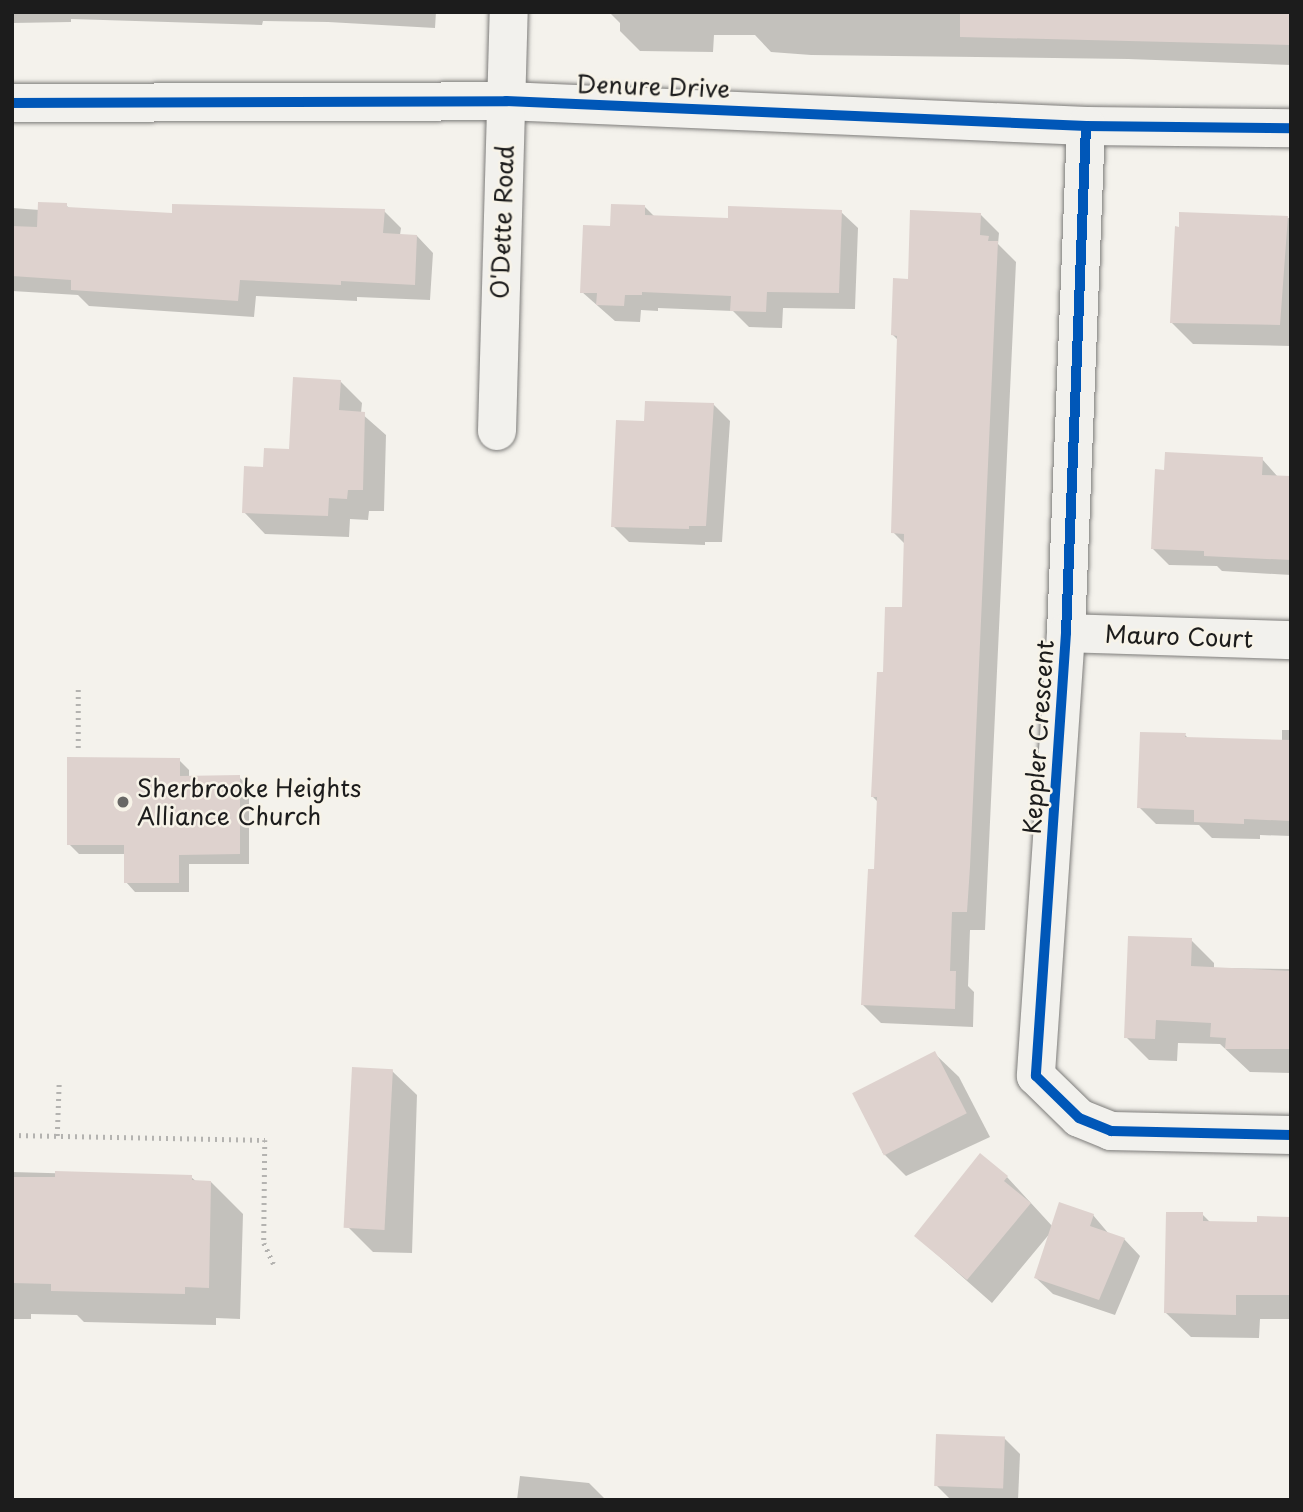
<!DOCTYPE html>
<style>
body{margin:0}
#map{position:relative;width:1303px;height:1512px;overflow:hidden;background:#f4f2ec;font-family:"Playpen Sans",sans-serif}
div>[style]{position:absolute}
.shadow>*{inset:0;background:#0003}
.building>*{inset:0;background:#ded2ce;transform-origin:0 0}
.path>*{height:4.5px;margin-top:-2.25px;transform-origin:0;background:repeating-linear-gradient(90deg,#b4b3b0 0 2px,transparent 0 7px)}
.roads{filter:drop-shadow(0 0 2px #7d7c7a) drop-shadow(0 0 2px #7d7c7a)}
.minor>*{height:38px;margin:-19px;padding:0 19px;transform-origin:19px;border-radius:19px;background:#f2f1ed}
.cycleway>*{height:10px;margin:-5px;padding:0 5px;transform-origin:5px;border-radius:5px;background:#0057b8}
.dots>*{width:19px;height:19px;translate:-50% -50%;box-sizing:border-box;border:4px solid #f7f3e8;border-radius:50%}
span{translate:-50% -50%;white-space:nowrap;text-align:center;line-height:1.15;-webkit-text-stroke:5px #f7f3e8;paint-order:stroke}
.street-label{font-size:24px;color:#1c1c1c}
.poi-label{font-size:24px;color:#1c1c1c}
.left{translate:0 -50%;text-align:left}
.frame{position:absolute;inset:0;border:14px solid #1c1c1c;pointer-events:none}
</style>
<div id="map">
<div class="shadow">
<i style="clip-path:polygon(12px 12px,436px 12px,435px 28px,328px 22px,263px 21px,262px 25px,71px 19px,71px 22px,12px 23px)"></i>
<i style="clip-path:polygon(1291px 12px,1291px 65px,1128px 59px,811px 55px,771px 52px,755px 35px,714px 35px,713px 52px,640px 51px,620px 31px,620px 23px,610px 13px)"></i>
<i style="clip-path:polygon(66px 205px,70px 209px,173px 215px,384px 211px,401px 228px,400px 235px,417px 236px,433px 253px,430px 300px,357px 297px,357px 301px,256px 296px,254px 317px,89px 306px,78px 295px,12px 291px,12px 208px,40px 210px)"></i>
<i style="clip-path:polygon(644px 206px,655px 217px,729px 219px,841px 212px,858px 228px,855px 309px,783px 308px,782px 328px,749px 327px,733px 311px,658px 308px,658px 311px,641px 310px,640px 322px,615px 321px,582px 292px,612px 228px)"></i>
<i style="clip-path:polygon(980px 214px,999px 233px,998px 244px,1016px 262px,985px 930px,970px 930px,968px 986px,974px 992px,973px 1027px,881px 1023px,863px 1005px,876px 871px,878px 802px,873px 797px,884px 674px,903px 609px,906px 545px,893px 532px,898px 340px,893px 335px,910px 281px)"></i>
<i style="clip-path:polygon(1181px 214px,1291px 218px,1291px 346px,1193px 344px,1172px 323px)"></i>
<i style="clip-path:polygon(340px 381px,362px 403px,361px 413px,386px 435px,384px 511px,369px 511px,368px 520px,350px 519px,349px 537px,265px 534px,244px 512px,265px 469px,291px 451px)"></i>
<i style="clip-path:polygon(713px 404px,730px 421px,722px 542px,705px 542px,705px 545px,629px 542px,613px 526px,646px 423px)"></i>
<i style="clip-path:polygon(1262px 459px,1278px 477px,1291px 478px,1291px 575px,1222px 571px,1217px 566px,1169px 565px,1153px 549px)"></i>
<i style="clip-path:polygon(1282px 730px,1291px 730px,1291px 836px,1260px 835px,1260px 839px,1212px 838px,1199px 825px,1156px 824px,1139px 807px,1185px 735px,1189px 739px,1282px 742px)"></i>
<i style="clip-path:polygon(179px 760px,189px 770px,189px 778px,239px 777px,249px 787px,249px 864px,189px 864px,189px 892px,135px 892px,126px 882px,126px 854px,79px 854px,69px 844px)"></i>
<i style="clip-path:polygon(1191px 940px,1214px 963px,1214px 968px,1291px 969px,1291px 1073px,1250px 1072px,1220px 1044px,1178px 1043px,1177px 1061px,1149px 1060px,1126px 1037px)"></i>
<i style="clip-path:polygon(934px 1053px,959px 1077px,990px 1137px,906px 1176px,882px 1152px)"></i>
<i style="clip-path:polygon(392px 1071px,417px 1095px,412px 1253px,373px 1252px,349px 1228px)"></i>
<i style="clip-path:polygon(12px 1172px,191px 1177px,197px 1182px,211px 1182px,243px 1214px,240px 1319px,216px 1318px,216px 1325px,84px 1322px,77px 1315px,31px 1314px,31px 1319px,12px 1319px)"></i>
<i style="clip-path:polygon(1007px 1177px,1053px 1227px,1093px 1215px,1109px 1234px,1124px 1239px,1140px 1256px,1115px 1315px,1053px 1294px,1036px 1278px,1051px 1232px,992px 1303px,916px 1236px)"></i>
<i style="clip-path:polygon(1202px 1214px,1211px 1223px,1259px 1224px,1291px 1218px,1291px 1319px,1260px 1319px,1259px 1338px,1191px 1337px,1166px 1313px)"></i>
<i style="clip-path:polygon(1004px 1438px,1020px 1454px,1018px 1500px,951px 1500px,936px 1485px)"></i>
<i style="clip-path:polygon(520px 1476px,589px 1483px,606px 1500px,517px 1500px)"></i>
</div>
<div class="building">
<i style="clip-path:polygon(960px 12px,1291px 12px,1291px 45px,960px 37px)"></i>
<i style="clip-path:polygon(38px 202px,67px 203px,67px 207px,172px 213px,172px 204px,385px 209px,383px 233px,417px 235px,415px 285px,341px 281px,341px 285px,240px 280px,238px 301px,71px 290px,71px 280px,12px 276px,12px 226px,37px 227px)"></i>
<i style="clip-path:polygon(611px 204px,645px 205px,645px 215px,728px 218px,728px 206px,842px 210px,839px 293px,767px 292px,766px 312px,730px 311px,731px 296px,642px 292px,642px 295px,625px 295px,624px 306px,596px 305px,597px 293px,580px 293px,583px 225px,610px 226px)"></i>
<i style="clip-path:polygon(910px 210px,981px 213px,980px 235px,989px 236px,988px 241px,998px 241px,970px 867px,967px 912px,952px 912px,950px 971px,956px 971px,955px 1009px,861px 1005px,868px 869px,874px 869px,877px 797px,871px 797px,877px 672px,883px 672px,885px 607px,902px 607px,904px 534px,891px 533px,897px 336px,891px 335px,893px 278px,908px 279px)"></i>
<i style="clip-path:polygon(1179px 212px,1288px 216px,1280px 325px,1170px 323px,1175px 226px,1179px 227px)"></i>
<i style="clip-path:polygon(293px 377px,341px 380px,339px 410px,365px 412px,363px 490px,348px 490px,347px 499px,329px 498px,328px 516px,242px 513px,244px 466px,263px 467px,264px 448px,289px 449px)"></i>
<i style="clip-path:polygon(645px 401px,714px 403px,706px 526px,689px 526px,689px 529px,611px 527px,616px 420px,644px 421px)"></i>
<i style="clip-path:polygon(1165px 452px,1263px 457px,1262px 475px,1291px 476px,1291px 560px,1204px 556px,1204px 551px,1151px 549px,1155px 469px,1164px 470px)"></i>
<i style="clip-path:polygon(1140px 732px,1186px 733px,1185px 737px,1291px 740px,1291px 821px,1244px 819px,1244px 824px,1194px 822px,1194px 810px,1137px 808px)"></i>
<i style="clip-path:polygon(67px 757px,180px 758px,180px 776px,240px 775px,240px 854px,179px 855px,179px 883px,124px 883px,124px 845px,67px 845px)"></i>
<i style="clip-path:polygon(1128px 936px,1192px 938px,1191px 966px,1291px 971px,1291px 1049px,1225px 1049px,1226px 1038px,1210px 1037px,1211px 1023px,1156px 1020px,1155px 1039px,1124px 1038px)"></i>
<i style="left:935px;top:1051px;width:70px;height:93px;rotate:63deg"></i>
<i style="left:352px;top:1067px;width:41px;height:161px;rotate:3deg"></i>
<i style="clip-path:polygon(980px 1153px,1008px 1176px,1004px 1181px,1031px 1203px,967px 1280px,914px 1236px)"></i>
<i style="clip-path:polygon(55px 1171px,192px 1175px,192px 1180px,211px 1181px,209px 1288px,185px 1287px,185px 1294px,51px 1291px,51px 1284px,12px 1283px,12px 1177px,55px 1177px)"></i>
<i style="clip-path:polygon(1059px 1202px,1094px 1214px,1090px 1226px,1125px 1238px,1099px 1300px,1034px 1278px)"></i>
<i style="clip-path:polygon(1166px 1212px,1203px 1212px,1203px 1221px,1257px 1222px,1257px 1216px,1291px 1217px,1291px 1295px,1236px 1295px,1236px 1315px,1164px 1313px)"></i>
<i style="left:936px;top:1434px;width:69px;height:52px;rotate:2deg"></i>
</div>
<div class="path">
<i style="left:78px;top:748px;width:63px;rotate:-90deg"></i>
<i style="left:12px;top:1135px;width:253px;rotate:1.1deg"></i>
<i style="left:265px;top:1140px;width:103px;rotate:90.6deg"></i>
<i style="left:264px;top:1243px;width:23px;rotate:65deg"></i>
<i style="left:57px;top:1136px;width:54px;rotate:-87.9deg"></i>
</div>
<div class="roads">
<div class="minor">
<i style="left:12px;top:103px;width:494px;rotate:-0.2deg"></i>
<i style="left:506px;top:101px;width:581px;rotate:2.47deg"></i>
<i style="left:1086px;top:126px;width:205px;rotate:0.6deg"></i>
<i style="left:1086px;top:126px;width:507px;rotate:92.26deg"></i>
<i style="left:1066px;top:633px;width:444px;rotate:93.9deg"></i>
<i style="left:1036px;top:1076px;width:60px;rotate:44.3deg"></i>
<i style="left:1079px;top:1118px;width:35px;rotate:22deg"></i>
<i style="left:1111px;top:1131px;width:180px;rotate:1.3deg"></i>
<i style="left:497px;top:431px;width:419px;rotate:-88.4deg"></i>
<i style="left:1066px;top:633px;width:225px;rotate:1.8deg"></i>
</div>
</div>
<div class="cycleway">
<i style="left:12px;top:103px;width:494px;rotate:-0.2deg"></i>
<i style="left:506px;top:101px;width:581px;rotate:2.47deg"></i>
<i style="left:1086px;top:126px;width:205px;rotate:0.6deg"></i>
<i style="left:1086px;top:126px;width:507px;rotate:92.26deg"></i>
<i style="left:1066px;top:633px;width:444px;rotate:93.9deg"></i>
<i style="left:1036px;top:1076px;width:60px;rotate:44.3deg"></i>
<i style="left:1079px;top:1118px;width:35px;rotate:22deg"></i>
<i style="left:1111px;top:1131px;width:180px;rotate:1.3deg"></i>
</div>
<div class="dots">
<i style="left:123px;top:802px;background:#686765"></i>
</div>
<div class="street-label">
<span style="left:653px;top:86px;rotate:2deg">Denure Drive</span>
<span style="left:502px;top:222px;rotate:-88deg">O'Dette Road</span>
<span style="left:1179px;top:636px;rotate:2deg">Mauro Court</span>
<span style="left:1038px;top:737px;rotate:-86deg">Keppler Crescent</span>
</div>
<div class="poi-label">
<span class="left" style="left:137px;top:802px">Sherbrooke Heights<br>Alliance Church</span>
</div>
<div class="frame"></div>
</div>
